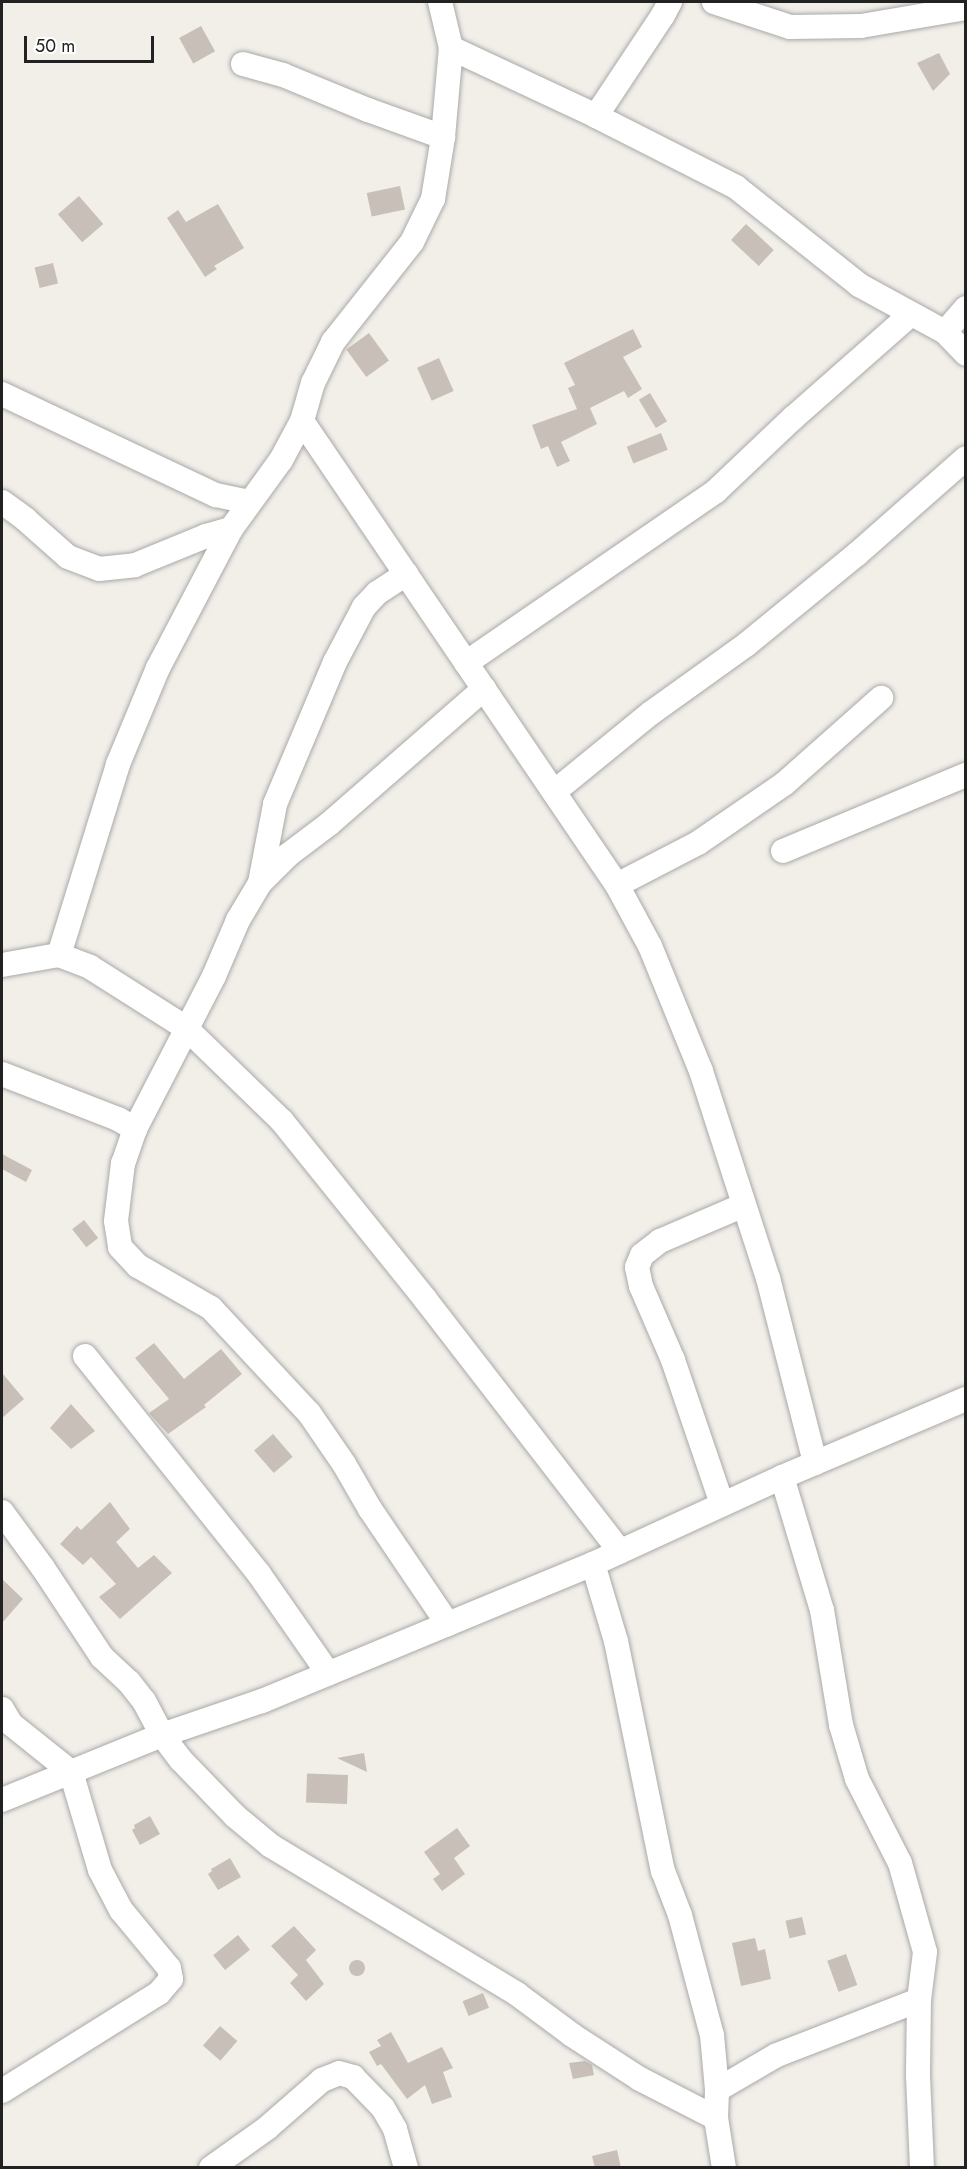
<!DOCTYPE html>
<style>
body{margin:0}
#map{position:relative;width:967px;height:2169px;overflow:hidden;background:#f2efe9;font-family:Jost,sans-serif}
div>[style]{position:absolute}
.building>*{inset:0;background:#c7bfb8;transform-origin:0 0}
.round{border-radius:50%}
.roads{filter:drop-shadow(0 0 2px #a9a9a9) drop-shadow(0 0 2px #a9a9a9)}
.minor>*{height:24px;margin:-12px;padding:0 12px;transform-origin:12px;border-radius:12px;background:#fff}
span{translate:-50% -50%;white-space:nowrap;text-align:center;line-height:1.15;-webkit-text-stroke:4.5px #fff;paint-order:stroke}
.frame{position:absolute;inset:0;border:3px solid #222;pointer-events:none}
.scale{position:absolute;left:24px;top:36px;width:130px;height:27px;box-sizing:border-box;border:3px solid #222;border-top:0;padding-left:8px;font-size:18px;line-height:21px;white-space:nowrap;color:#222;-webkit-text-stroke:4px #fff;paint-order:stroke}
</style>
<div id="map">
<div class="building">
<i style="left:201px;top:26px;width:29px;height:25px;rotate:61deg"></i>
<i style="clip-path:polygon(939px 53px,950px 74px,933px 91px,917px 63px)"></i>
<i style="left:400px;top:186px;width:24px;height:34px;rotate:78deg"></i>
<i style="left:79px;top:196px;width:37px;height:28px;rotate:49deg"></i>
<i style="clip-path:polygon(218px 204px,244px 248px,214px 266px,217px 269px,205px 277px,167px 218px,178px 210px,186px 222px)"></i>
<i style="left:746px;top:224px;width:38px;height:22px;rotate:43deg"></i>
<i style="left:53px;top:263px;width:21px;height:19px;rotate:76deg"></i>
<i style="clip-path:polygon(633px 329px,642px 347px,623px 357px,642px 389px,628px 398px,624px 391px,590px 408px,597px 424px,561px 442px,570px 461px,557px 467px,548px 446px,541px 449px,532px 425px,577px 409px,568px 388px,575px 385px,564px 363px)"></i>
<i style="left:369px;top:333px;width:34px;height:28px;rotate:54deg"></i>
<i style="left:439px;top:358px;width:36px;height:24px;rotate:66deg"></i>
<i style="left:650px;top:393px;width:33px;height:13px;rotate:59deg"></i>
<i style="left:661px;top:433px;width:18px;height:37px;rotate:68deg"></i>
<i style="clip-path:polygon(2px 1154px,32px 1170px,26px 1182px,2px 1169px)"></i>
<i style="left:84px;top:1220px;width:23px;height:15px;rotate:52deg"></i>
<i style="clip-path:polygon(154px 1343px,184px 1379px,221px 1349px,242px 1374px,204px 1405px,206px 1407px,168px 1434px,149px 1413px,169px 1399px,135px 1358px)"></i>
<i style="clip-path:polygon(2px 1373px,24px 1399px,2px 1418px)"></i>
<i style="clip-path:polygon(71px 1404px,95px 1431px,71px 1449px,50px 1428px)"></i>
<i style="left:273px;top:1434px;width:30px;height:25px;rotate:49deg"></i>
<i style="clip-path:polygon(110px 1502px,130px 1529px,116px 1542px,138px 1568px,154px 1555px,172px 1573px,120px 1619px,99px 1597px,116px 1584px,91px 1557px,83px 1565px,60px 1544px,77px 1526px,81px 1530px)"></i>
<i style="clip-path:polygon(2px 1579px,23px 1599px,2px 1623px)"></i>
<i style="clip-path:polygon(364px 1753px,367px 1772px,337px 1758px)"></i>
<i style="left:348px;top:1775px;width:29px;height:41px;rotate:92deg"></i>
<i style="clip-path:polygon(150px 1816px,160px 1834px,140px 1845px,132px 1830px,135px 1828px,134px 1825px)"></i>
<i style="clip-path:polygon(457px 1828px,470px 1846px,454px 1858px,465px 1874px,442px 1891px,433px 1879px,440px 1874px,424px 1852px)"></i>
<i style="clip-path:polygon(230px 1858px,241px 1877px,218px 1890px,208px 1874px,212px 1871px,211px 1869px)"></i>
<i style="left:802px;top:1917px;width:18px;height:17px;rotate:77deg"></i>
<i style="clip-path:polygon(294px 1926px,316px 1950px,306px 1960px,324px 1984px,306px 2001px,290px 1983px,298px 1975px,271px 1946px)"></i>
<i style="left:238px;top:1935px;width:19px;height:32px;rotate:51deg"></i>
<i style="clip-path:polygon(755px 1938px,758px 1951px,765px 1949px,771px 1979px,741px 1986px,732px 1943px)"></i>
<i style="left:846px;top:1954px;width:33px;height:20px;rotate:70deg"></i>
<i class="round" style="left:349px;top:1960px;width:16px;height:16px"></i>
<i style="left:483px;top:1993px;width:16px;height:22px;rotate:68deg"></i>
<i style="left:220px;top:2026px;width:23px;height:26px;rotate:41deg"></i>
<i style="clip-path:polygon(391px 2032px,408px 2063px,442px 2047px,453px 2068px,443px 2072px,452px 2097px,432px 2104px,425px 2085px,407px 2099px,381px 2064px,377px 2066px,369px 2052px,381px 2046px,377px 2040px)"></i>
<i style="clip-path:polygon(585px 2061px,592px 2065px,594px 2075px,573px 2079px,569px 2063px)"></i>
<i style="clip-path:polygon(617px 2150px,621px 2168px,595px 2168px,592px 2156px)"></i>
</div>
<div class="roads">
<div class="minor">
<i style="left:714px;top:2px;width:80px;rotate:18.2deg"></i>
<i style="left:790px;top:27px;width:71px;rotate:-0.8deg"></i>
<i style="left:861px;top:26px;width:107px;rotate:-9.7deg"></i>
<i style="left:451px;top:48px;width:160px;rotate:25.1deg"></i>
<i style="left:596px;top:116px;width:157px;rotate:26.9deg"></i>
<i style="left:736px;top:187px;width:157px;rotate:38.5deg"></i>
<i style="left:859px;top:285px;width:98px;rotate:28.7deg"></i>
<i style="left:945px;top:332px;width:30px;rotate:46deg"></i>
<i style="left:243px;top:64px;width:41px;rotate:15.4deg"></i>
<i style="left:283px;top:75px;width:92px;rotate:22.4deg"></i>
<i style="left:368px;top:110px;width:80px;rotate:19.8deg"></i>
<i style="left:596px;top:116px;width:121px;rotate:-56.4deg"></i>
<i style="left:663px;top:15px;width:15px;rotate:-62deg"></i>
<i style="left:945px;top:332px;width:32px;rotate:-49deg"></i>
<i style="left:2px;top:394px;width:237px;rotate:25.3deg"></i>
<i style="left:216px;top:495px;width:34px;rotate:12deg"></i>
<i style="left:302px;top:421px;width:561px;rotate:55.83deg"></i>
<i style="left:617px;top:885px;width:69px;rotate:61.6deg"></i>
<i style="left:650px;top:946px;width:135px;rotate:67.8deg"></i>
<i style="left:701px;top:1071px;width:218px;rotate:72.1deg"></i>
<i style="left:768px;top:1278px;width:191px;rotate:75.7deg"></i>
<i style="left:2px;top:502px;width:29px;rotate:36deg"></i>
<i style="left:25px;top:519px;width:57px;rotate:41.5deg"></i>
<i style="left:68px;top:557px;width:33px;rotate:21deg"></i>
<i style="left:99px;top:569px;width:36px;rotate:-6deg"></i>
<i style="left:135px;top:565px;width:77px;rotate:-22.2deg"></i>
<i style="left:206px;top:536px;width:26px;rotate:-16deg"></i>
<i style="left:466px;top:663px;width:303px;rotate:-34.5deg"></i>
<i style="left:716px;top:491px;width:106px;rotate:-43.5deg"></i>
<i style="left:793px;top:418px;width:156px;rotate:-41.4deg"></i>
<i style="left:554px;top:792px;width:125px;rotate:-39.2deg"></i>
<i style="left:651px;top:713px;width:118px;rotate:-35.7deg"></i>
<i style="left:747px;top:644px;width:142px;rotate:-39.3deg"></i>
<i style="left:857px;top:554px;width:145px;rotate:-41.4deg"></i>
<i style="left:783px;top:851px;width:198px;rotate:-22.6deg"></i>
<i style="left:260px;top:883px;width:80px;rotate:-79.2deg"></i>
<i style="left:275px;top:804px;width:154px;rotate:-67.1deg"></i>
<i style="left:335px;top:662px;width:62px;rotate:-62.2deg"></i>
<i style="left:364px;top:607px;width:19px;rotate:-47deg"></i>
<i style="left:377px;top:593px;width:35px;rotate:-33deg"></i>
<i style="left:617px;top:885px;width:91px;rotate:-27.4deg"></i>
<i style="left:698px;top:843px;width:104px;rotate:-34.5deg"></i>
<i style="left:784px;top:784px;width:130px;rotate:-41.6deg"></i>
<i style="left:59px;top:955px;width:200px;rotate:-72.8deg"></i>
<i style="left:118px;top:764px;width:104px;rotate:-67.4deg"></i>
<i style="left:158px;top:668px;width:157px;rotate:-62.3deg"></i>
<i style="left:231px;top:529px;width:85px;rotate:-54.1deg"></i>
<i style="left:281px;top:460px;width:44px;rotate:-61.7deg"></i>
<i style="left:302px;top:421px;width:40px;rotate:-74deg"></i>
<i style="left:313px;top:383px;width:46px;rotate:-64deg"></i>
<i style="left:333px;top:342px;width:127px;rotate:-51.7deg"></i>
<i style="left:412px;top:242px;width:48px;rotate:-64deg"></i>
<i style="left:433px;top:199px;width:63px;rotate:-80.8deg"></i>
<i style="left:443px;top:137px;width:89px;rotate:-84.9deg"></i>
<i style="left:451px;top:48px;width:47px;rotate:-103.4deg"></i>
<i style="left:2px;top:965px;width:58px;rotate:-10deg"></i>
<i style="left:59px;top:955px;width:33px;rotate:21deg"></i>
<i style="left:90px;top:967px;width:114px;rotate:32.4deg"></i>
<i style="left:186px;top:1028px;width:134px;rotate:44.1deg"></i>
<i style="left:282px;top:1121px;width:228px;rotate:51.2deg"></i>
<i style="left:425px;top:1299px;width:319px;rotate:52.3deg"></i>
<i style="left:2px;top:1074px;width:124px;rotate:21.2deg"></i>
<i style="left:118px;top:1119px;width:20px;rotate:30deg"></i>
<i style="left:135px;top:1129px;width:172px;rotate:-62.7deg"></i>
<i style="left:214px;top:976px;width:61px;rotate:-66.8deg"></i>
<i style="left:238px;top:920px;width:43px;rotate:-59.3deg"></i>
<i style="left:260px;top:883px;width:40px;rotate:-45deg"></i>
<i style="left:288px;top:855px;width:51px;rotate:-37.1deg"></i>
<i style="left:329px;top:824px;width:206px;rotate:-41.1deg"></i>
<i style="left:135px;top:1129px;width:36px;rotate:109deg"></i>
<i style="left:123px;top:1163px;width:58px;rotate:96.9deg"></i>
<i style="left:116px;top:1221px;width:26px;rotate:81deg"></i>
<i style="left:120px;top:1247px;width:26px;rotate:47deg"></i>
<i style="left:138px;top:1266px;width:84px;rotate:29.9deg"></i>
<i style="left:211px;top:1308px;width:144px;rotate:47deg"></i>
<i style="left:309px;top:1413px;width:62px;rotate:55.5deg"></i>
<i style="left:344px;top:1464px;width:52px;rotate:60deg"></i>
<i style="left:370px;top:1509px;width:139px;rotate:55.9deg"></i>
<i style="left:85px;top:1356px;width:279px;rotate:51.4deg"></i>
<i style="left:259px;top:1574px;width:121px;rotate:55.1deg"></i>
<i style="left:782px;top:1477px;width:139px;rotate:73.3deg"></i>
<i style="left:822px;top:1610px;width:117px;rotate:80.6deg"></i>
<i style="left:841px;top:1725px;width:56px;rotate:73.5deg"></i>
<i style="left:857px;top:1779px;width:94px;rotate:62.9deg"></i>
<i style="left:900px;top:1863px;width:92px;rotate:74.3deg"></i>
<i style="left:925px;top:1952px;width:48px;rotate:97.1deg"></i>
<i style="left:919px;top:2000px;width:76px;rotate:90.8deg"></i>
<i style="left:918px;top:2076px;width:92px;rotate:87.5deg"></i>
<i style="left:722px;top:1504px;width:152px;rotate:-108.8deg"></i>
<i style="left:673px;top:1360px;width:81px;rotate:-113.4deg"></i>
<i style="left:641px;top:1286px;width:19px;rotate:-102deg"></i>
<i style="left:637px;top:1267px;width:13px;rotate:-67deg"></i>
<i style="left:642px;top:1255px;width:23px;rotate:-38deg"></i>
<i style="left:660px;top:1241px;width:91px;rotate:-23.2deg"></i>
<i style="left:2px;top:1512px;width:69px;rotate:53.8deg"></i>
<i style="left:43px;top:1568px;width:107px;rotate:56.5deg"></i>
<i style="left:102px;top:1657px;width:37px;rotate:43deg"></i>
<i style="left:129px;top:1682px;width:24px;rotate:52deg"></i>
<i style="left:144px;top:1701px;width:38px;rotate:62deg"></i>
<i style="left:162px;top:1735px;width:31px;rotate:53deg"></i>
<i style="left:181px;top:1760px;width:78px;rotate:46deg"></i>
<i style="left:235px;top:1816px;width:47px;rotate:39.8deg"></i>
<i style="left:271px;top:1846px;width:287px;rotate:31deg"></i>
<i style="left:517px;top:1994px;width:69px;rotate:36.7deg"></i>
<i style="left:572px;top:2035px;width:81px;rotate:32.9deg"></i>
<i style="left:640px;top:2079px;width:85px;rotate:27.2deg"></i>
<i style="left:593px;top:1564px;width:80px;rotate:73.4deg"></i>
<i style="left:616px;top:1641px;width:235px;rotate:78.5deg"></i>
<i style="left:663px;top:1871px;width:47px;rotate:68.9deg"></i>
<i style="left:680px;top:1915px;width:124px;rotate:75.1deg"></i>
<i style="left:712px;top:2035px;width:55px;rotate:84.8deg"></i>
<i style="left:717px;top:2090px;width:28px;rotate:92deg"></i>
<i style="left:716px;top:2118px;width:51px;rotate:80.9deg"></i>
<i style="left:2px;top:1709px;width:17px;rotate:59deg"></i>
<i style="left:11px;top:1724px;width:77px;rotate:38.7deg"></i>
<i style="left:71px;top:1772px;width:102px;rotate:73.5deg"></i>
<i style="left:100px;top:1870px;width:45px;rotate:62.3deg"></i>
<i style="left:121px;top:1910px;width:75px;rotate:50.4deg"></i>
<i style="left:169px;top:1968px;width:11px;rotate:80deg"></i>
<i style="left:171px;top:1979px;width:18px;rotate:131deg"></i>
<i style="left:159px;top:1993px;width:185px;rotate:148deg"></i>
<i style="left:2px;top:1800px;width:173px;rotate:-22.1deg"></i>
<i style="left:162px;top:1735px;width:106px;rotate:-18.8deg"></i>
<i style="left:262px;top:1701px;width:358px;rotate:-22.5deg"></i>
<i style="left:593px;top:1564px;width:208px;rotate:-24.7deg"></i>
<i style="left:782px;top:1477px;width:200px;rotate:-23deg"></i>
<i style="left:717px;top:2090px;width:69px;rotate:-30.3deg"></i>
<i style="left:777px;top:2055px;width:152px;rotate:-21.2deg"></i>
<i style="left:211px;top:2168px;width:69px;rotate:-35.5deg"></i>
<i style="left:267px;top:2128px;width:73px;rotate:-41.1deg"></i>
<i style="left:322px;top:2080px;width:18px;rotate:-22deg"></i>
<i style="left:339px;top:2073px;width:15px;rotate:16deg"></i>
<i style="left:353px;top:2077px;width:43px;rotate:45.9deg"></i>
<i style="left:383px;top:2108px;width:24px;rotate:60deg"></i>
<i style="left:395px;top:2129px;width:41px;rotate:74.2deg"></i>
</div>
</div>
<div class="frame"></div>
<div class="scale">50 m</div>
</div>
